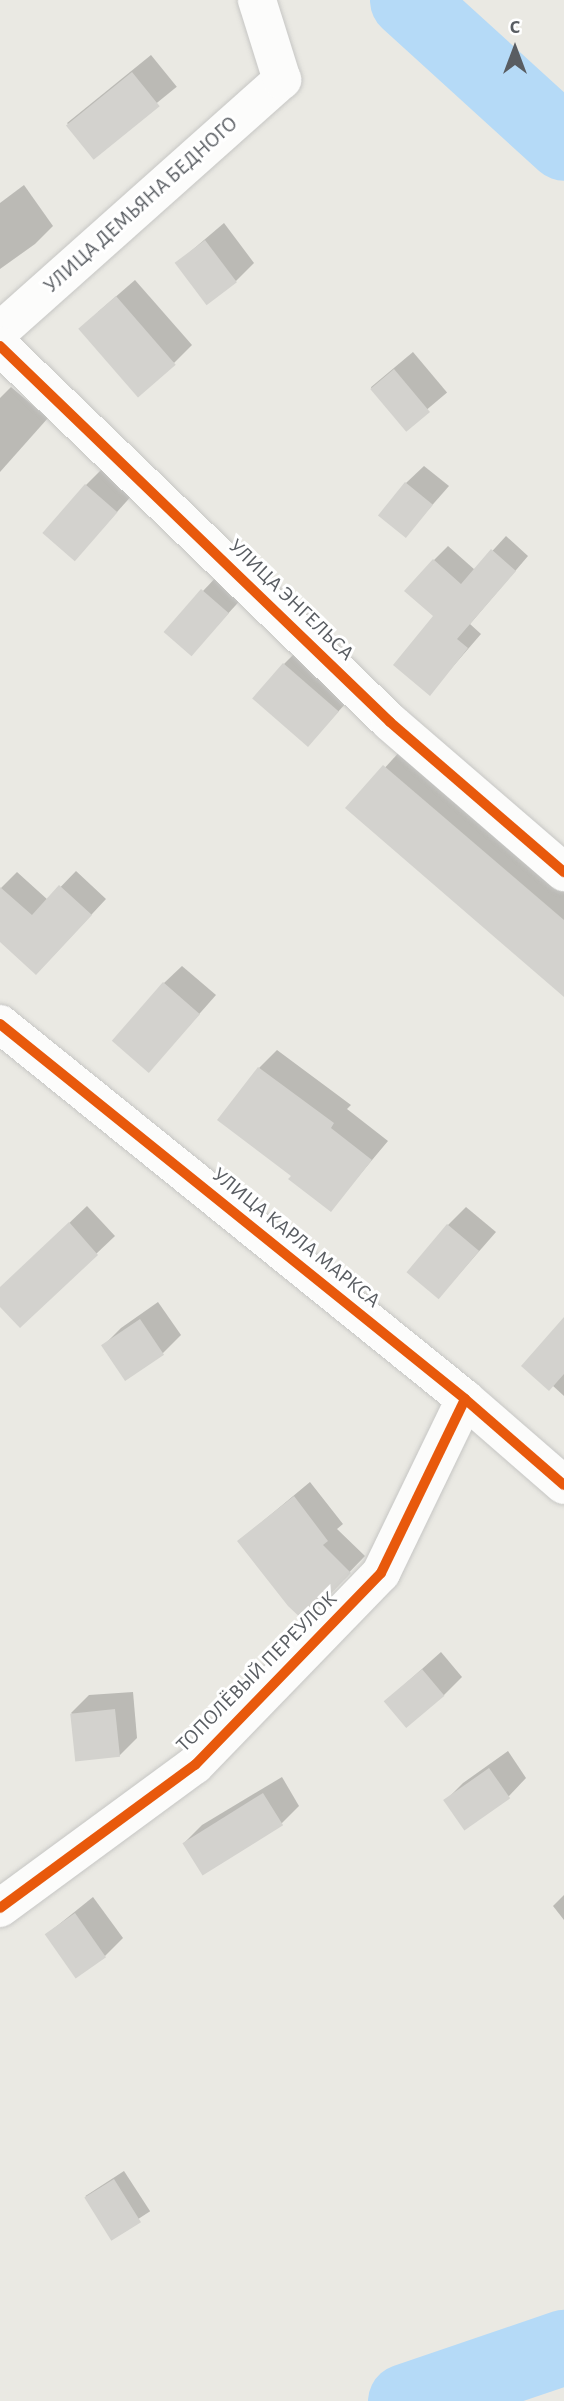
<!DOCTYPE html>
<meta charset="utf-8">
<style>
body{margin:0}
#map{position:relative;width:564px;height:2401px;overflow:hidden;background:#eae9e3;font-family:"Alegreya Sans",sans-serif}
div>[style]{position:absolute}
.shadow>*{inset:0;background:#0003;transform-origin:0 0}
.river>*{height:75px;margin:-37.5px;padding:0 37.5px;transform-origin:37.5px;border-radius:37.5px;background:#b5daf7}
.building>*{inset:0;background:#d3d2ce;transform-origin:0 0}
.roads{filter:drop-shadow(0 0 2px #c6c6c4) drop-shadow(0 0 2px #c6c6c4)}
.street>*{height:38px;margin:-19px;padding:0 19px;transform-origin:19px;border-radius:19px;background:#fcfcfb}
.cycleway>*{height:10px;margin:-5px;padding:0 5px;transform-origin:5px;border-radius:5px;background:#e8590c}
span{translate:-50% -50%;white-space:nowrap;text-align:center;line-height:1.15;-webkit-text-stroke:6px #fff;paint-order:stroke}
.street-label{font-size:21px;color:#595d62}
.north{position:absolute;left:480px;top:14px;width:70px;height:70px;-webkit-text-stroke:5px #fff;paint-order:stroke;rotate:0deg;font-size:19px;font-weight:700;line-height:28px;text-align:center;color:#595d62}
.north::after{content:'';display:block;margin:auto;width:24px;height:32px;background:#595d62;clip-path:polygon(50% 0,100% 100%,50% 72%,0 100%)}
</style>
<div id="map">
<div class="shadow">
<i style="left:151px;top:55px;width:41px;height:108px;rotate:51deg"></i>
<i style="clip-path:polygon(24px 185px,53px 226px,35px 244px,0 269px,0 203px)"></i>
<i style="clip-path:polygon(224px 223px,254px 263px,236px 281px,177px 263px)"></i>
<i style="clip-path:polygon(135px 280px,192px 345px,174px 363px,98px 312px)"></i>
<i style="left:413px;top:352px;width:53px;height:55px;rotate:50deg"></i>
<i style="clip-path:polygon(11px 387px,48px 418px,0 472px,0 398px)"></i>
<i style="clip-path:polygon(424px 466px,449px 486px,406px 535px,406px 483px)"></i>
<i style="clip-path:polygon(104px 467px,134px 493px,75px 559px,86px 485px)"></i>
<i style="clip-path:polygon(506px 536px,528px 556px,470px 624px,481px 634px,430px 693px,435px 616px,434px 560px,448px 546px,475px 570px)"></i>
<i style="clip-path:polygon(220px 573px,246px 594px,191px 654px,203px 591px)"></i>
<i style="clip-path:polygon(302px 646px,356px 692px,308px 745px,284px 664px)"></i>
<i style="clip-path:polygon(403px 748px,564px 885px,564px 994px,348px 808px)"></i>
<i style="clip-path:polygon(76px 871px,106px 899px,52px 957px,0 939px,0 889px,17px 872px,48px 900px)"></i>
<i style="clip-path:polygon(182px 966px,216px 995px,149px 1071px,164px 983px)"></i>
<i style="clip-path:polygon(277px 1050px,351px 1105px,347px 1109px,388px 1141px,331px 1209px,293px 1175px,259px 1068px)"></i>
<i style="clip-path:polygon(87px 1206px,115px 1236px,20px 1326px,0 1305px,0 1289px)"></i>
<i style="clip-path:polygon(466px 1207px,496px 1232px,439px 1297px,448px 1225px)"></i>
<i style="clip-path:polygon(158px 1302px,181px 1335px,163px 1353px,127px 1379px,103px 1346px,121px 1328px)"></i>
<i style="clip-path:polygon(564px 1320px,564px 1396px,552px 1385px)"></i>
<i style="clip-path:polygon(310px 1482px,343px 1524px,337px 1529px,365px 1556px,304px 1619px,239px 1541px)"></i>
<i style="clip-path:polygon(441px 1652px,462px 1677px,444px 1695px,386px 1701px)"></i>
<i style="clip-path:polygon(133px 1692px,137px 1738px,119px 1756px,71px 1713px,89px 1695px)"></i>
<i style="clip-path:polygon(508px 1751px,526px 1778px,509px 1796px,445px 1801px,463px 1783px)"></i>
<i style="clip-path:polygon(282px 1777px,299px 1806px,281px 1824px,184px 1843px,202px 1825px)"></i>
<i style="clip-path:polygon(564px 1895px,564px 1920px,553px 1906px)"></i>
<i style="clip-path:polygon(93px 1897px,123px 1938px,105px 1956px,47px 1934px)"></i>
<i style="left:124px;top:2171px;width:48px;height:46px;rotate:57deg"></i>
</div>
<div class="river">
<i style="left:407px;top:0;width:212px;rotate:42.3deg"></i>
<i style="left:405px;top:2401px;width:168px;rotate:-18.8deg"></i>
</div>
<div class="building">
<i style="left:132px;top:72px;width:44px;height:85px;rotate:51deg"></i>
<i style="left:205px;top:240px;width:53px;height:38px;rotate:53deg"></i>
<i style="left:116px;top:296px;width:91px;height:50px;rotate:49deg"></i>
<i style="left:394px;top:369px;width:56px;height:31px;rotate:50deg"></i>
<i style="left:405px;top:482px;width:36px;height:43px;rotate:39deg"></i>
<i style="left:85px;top:484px;width:43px;height:65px;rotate:41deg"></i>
<i style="clip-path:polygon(491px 549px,516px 571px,457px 639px,468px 648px,430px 696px,393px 665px,433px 616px,404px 591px,433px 559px,461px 584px)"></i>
<i style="left:201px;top:589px;width:37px;height:57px;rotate:41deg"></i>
<i style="left:283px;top:663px;width:74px;height:47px;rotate:41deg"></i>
<i style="clip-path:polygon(383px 765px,564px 920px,564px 997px,345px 808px)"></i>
<i style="clip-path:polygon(59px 885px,92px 915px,36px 975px,0 942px,0 887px,32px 915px)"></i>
<i style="left:163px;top:982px;width:49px;height:78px;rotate:41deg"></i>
<i style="clip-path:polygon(258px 1067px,334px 1123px,331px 1128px,372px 1160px,331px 1212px,288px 1179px,291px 1176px,217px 1120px)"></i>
<i style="clip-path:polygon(69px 1222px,98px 1255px,20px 1328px,0 1307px,0 1287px)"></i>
<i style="left:447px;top:1224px;width:42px;height:63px;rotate:40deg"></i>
<i style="clip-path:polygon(564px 1317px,564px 1374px,549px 1391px,521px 1366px)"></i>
<i style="left:140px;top:1319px;width:43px;height:47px;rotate:56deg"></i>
<i style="clip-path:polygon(294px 1496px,328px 1541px,323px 1545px,351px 1573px,304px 1621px,288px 1606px,237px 1541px)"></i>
<i style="left:422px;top:1669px;width:35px;height:50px;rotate:50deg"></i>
<i style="left:115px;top:1709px;width:48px;height:45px;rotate:84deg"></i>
<i style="left:489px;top:1768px;width:37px;height:56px;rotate:55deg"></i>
<i style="left:263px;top:1793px;width:38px;height:95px;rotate:58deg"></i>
<i style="left:75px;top:1913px;width:54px;height:37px;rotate:55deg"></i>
<i style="left:114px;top:2179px;width:51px;height:35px;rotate:58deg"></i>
</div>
<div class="roads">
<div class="street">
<i style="left:0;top:331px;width:378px;rotate:-41.7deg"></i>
<i style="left:282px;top:80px;width:84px;rotate:-107.4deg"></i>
<i style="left:0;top:346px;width:542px;rotate:43.95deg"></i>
<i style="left:390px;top:722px;width:230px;rotate:40.8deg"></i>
<i style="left:0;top:1024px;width:597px;rotate:38.88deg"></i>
<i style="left:465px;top:1399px;width:131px;rotate:41deg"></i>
<i style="left:0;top:1908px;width:242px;rotate:-36.3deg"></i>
<i style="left:195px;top:1765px;width:267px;rotate:-45.9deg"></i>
<i style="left:381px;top:1573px;width:193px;rotate:-64.2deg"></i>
</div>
</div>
<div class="cycleway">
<i style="left:0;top:346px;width:542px;rotate:43.95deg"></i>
<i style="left:390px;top:722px;width:230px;rotate:40.8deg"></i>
<i style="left:0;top:1024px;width:597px;rotate:38.88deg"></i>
<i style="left:465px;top:1399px;width:131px;rotate:41deg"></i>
<i style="left:0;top:1908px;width:242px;rotate:-36.3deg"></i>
<i style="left:195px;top:1765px;width:267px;rotate:-45.9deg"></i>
<i style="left:381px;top:1573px;width:193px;rotate:-64.2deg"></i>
</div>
<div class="street-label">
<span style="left:141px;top:205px;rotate:-42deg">УЛИЦА ДЕМЬЯНА БЕДНОГО</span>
<span style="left:291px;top:600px;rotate:44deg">УЛИЦА ЭНГЕЛЬСА</span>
<span style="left:296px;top:1238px;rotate:39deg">УЛИЦА КАРЛА МАРКСА</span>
<span style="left:257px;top:1672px;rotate:-45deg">ТОПОЛЁВЫЙ ПЕРЕУЛОК</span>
</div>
<div class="north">С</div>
</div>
